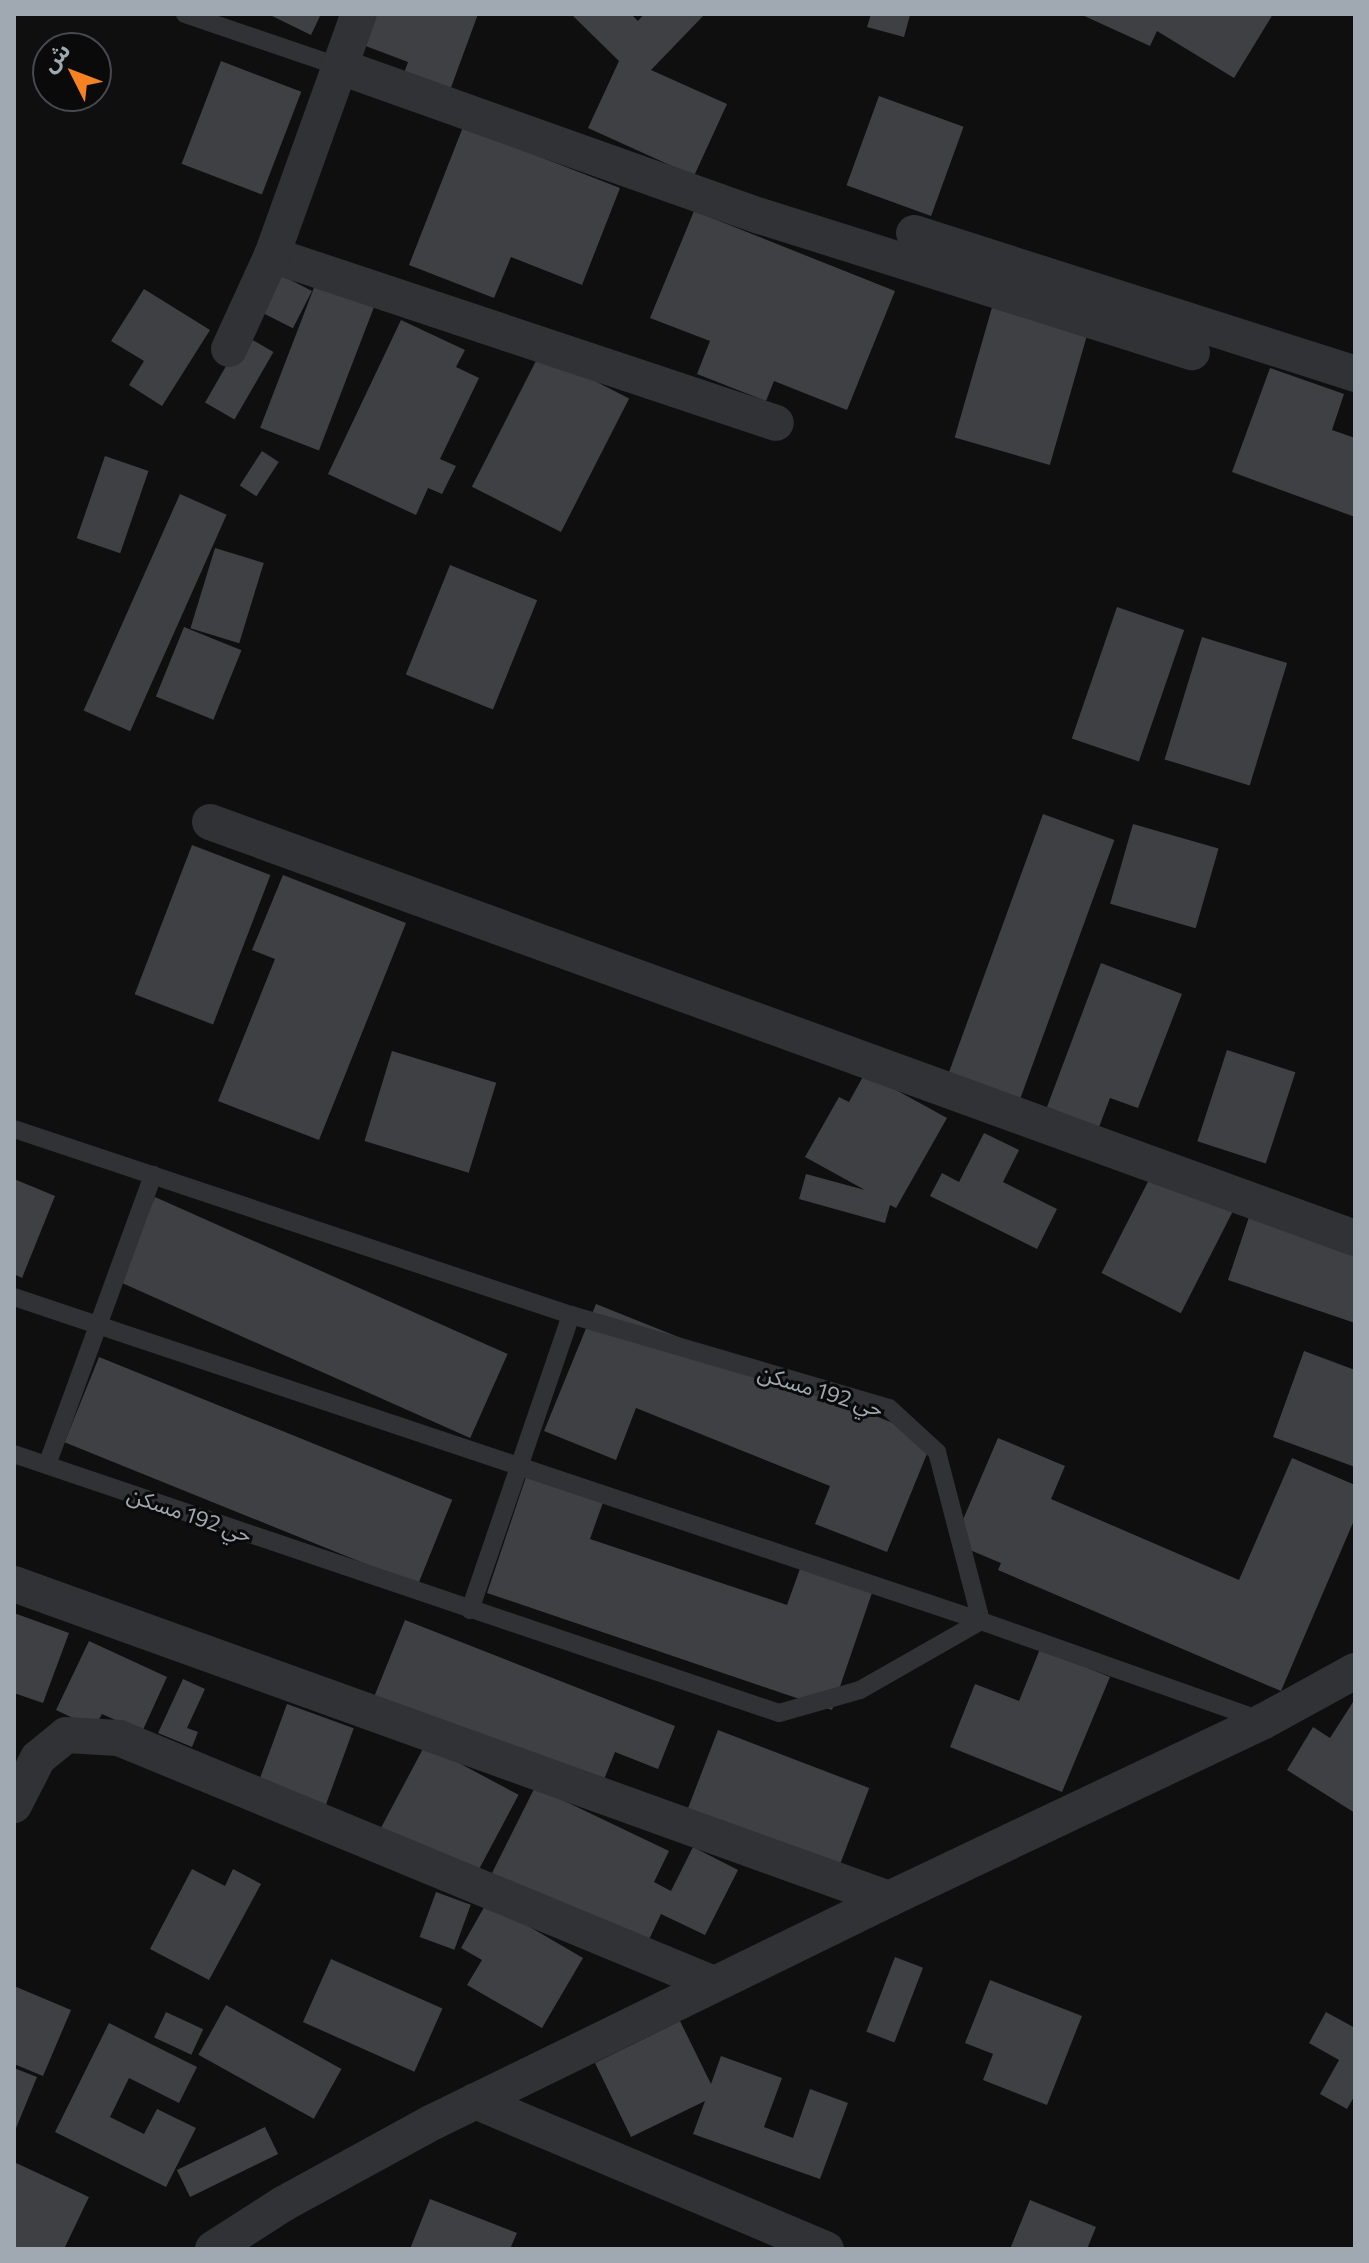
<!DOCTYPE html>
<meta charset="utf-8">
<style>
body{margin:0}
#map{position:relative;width:1369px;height:2263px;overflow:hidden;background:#0f0f10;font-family:Commissioner,"Noto Sans Arabic",sans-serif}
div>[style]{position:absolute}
.building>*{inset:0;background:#3e4043;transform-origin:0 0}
.lane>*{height:18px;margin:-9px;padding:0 9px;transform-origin:9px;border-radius:9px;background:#303235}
.street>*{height:36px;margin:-18px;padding:0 18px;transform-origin:18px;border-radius:18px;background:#303235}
span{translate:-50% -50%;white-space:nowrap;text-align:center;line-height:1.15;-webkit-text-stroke:6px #0a0a0b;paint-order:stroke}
.street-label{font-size:22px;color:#a0a9b2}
.frame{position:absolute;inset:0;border:16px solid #a0a9b2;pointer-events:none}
.north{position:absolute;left:32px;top:32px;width:80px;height:80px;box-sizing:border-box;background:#0a0a0b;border:2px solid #464a4e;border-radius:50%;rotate:312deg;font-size:22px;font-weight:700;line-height:32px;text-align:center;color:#a0a9b2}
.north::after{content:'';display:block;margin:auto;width:28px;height:36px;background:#f48223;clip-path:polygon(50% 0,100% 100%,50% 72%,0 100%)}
</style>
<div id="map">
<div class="building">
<i style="clip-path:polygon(268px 14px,321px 14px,311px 35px)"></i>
<i style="clip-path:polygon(375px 14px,478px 14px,449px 93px,403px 76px,408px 62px,363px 45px)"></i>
<i style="clip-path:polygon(571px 14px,631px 14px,638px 21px,644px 14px,705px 14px,651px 70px,727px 104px,694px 176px,588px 128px,619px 61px)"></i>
<i style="clip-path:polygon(871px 14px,910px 15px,904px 37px,867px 27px)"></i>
<i style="clip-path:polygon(1080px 14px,1273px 14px,1234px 78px,1157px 31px,1150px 46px)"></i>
<i style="left:221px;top:61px;width:86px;height:110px;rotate:21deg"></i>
<i style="left:879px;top:96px;width:90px;height:95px;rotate:20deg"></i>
<i style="clip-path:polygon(463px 127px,620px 188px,582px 285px,511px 257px,494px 298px,409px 265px)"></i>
<i style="clip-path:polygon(694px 211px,895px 291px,847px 410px,774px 381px,766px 401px,697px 374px,710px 341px,650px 318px)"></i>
<i style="left:271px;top:270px;width:46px;height:42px;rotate:27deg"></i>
<i style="left:315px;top:285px;width:63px;height:153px;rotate:21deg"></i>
<i style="clip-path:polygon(144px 289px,210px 330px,162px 406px,129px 385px,144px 361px,111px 341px)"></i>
<i style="left:993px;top:304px;width:99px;height:139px;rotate:16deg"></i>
<i style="clip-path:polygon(401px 320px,465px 350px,456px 367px,479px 378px,440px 459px,456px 466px,442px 494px,428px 488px,416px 515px,328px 474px)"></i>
<i style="left:244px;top:335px;width:34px;height:78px;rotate:30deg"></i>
<i style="left:540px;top:353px;width:100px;height:150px;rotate:27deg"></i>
<i style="clip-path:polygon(1270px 368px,1344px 394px,1332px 430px,1355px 438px,1355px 517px,1232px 472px)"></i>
<i style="left:262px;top:451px;width:20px;height:41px;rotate:33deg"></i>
<i style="left:105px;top:456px;width:46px;height:87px;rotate:19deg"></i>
<i style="left:180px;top:494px;width:51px;height:237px;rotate:24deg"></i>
<i style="left:215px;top:548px;width:51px;height:84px;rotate:17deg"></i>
<i style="left:450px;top:565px;width:94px;height:118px;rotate:22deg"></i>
<i style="left:1117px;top:607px;width:71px;height:139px;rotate:19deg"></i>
<i style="left:184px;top:627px;width:62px;height:75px;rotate:22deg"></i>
<i style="left:1202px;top:637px;width:89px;height:128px;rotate:17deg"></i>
<i style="left:1043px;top:814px;width:76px;height:276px;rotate:20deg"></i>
<i style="left:1133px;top:824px;width:89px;height:83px;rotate:16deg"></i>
<i style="left:192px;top:845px;width:84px;height:160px;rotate:21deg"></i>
<i style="clip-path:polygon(283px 875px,406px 923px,319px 1140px,218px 1101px,275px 959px,252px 950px)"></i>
<i style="clip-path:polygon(1101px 963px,1182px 994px,1138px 1108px,1110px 1098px,1099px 1127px,1047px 1107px)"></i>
<i style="left:1227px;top:1050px;width:72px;height:96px;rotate:18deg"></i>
<i style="left:392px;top:1051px;width:109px;height:94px;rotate:17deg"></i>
<i style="clip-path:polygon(865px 1073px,947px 1118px,896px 1208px,890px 1205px,885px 1223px,799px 1199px,806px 1174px,865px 1190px,805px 1157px,839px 1097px,849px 1102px)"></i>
<i style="clip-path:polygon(984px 1133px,1019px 1150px,1003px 1182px,1057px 1209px,1037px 1249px,930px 1196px,942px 1173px,959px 1182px)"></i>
<i style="left:1156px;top:1166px;width:89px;height:120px;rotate:27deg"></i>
<i style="clip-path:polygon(14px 1179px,55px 1196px,22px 1278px,14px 1274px)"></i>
<i style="left:155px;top:1197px;width:386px;height:92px;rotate:24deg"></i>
<i style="clip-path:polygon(1252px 1208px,1355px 1243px,1355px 1323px,1228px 1280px)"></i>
<i style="clip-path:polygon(596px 1304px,933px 1439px,887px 1552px,815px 1524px,830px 1486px,636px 1408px,616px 1460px,544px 1431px)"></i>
<i style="clip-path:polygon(1304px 1351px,1355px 1370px,1355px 1467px,1273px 1437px)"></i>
<i style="left:99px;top:1357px;width:381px;height:92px;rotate:22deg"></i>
<i style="clip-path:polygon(998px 1438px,1065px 1466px,1051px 1499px,1239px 1580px,1292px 1458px,1355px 1485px,1355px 1518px,1281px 1691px,998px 1570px,1001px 1563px,953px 1543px)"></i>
<i style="clip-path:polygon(529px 1468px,606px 1494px,590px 1539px,787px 1605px,802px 1563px,874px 1587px,832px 1710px,487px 1593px)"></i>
<i style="clip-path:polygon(14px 1613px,69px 1633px,43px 1703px,14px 1693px)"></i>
<i style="clip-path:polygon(405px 1620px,675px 1726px,658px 1769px,615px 1752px,601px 1787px,374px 1697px)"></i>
<i style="clip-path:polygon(89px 1641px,167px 1677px,142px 1732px,102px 1714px,94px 1728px,56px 1710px)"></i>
<i style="clip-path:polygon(1040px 1649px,1110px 1677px,1062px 1792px,950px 1747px,975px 1684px,1019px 1701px)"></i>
<i style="clip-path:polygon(183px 1679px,205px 1689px,187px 1728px,198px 1732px,192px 1747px,158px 1733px)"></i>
<i style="clip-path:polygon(1355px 1699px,1355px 1813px,1287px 1770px,1313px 1727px,1330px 1738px)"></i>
<i style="left:287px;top:1704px;width:71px;height:95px;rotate:20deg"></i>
<i style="left:718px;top:1730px;width:162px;height:92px;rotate:21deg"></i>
<i style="left:425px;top:1745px;width:106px;height:100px;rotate:28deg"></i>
<i style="clip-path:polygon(535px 1787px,669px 1851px,654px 1882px,671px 1891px,693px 1847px,738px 1870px,705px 1935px,661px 1914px,645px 1948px,492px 1873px)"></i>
<i style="clip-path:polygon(192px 1869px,225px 1886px,233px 1869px,261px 1884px,209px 1980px,150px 1949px)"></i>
<i style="left:436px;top:1892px;width:37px;height:48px;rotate:20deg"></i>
<i style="clip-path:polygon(487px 1902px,583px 1958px,542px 2028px,467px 1985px,482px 1960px,461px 1948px)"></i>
<i style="left:895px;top:1957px;width:30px;height:80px;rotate:21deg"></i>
<i style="left:331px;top:1959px;width:122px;height:69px;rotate:24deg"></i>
<i style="clip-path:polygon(990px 1980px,1082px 2016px,1047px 2105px,983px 2080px,993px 2054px,965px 2043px)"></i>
<i style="clip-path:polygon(14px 1986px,71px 2010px,43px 2076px,14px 2064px)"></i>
<i style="left:226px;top:2005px;width:132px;height:57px;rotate:29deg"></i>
<i style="left:166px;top:2012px;width:41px;height:28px;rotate:25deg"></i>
<i style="clip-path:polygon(1326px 2012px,1355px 2028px,1355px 2095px,1347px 2109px,1320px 2094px,1339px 2060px,1309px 2043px)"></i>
<i style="clip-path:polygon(680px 2021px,711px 2084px,721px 2056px,782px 2078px,764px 2127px,793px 2138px,810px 2089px,848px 2103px,820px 2179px,693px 2134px,705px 2101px,631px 2137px,595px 2063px)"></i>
<i style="clip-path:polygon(109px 2023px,197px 2067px,179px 2103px,129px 2078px,110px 2117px,144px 2134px,157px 2109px,196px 2128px,166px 2187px,55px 2132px)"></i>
<i style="clip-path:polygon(14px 2068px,37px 2077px,14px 2133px)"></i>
<i style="left:265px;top:2127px;width:30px;height:98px;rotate:64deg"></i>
<i style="clip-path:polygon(14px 2162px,89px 2197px,64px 2249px,14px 2249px)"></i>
<i style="clip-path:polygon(430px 2199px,517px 2233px,510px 2249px,410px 2249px)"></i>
<i style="clip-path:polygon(1030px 2200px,1096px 2227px,1087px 2249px,1010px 2249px)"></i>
</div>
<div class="lane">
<i style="left:185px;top:14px;width:162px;rotate:18.8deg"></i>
<i style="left:14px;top:1129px;width:587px;rotate:18.47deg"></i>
<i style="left:571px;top:1315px;width:331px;rotate:16.3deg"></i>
<i style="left:889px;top:1408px;width:65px;rotate:42.5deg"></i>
<i style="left:937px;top:1452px;width:175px;rotate:75.4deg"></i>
<i style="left:981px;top:1621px;width:139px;rotate:150.3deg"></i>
<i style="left:860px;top:1690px;width:84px;rotate:164.1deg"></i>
<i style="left:779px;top:1713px;width:808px;rotate:-161.3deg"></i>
<i style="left:14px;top:1297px;width:1020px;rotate:18.52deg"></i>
<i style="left:981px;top:1621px;width:297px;rotate:19.5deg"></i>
<i style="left:47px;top:1465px;width:309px;rotate:-69.9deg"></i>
<i style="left:470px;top:1610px;width:312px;rotate:-71.1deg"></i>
</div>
<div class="street">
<i style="left:338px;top:66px;width:448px;rotate:19.6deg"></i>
<i style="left:760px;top:216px;width:453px;rotate:17.5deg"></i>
<i style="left:914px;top:233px;width:463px;rotate:17.7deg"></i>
<i style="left:272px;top:255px;width:531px;rotate:18.43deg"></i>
<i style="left:229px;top:349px;width:103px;rotate:-65.4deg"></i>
<i style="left:272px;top:255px;width:256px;rotate:-70.2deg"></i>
<i style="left:210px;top:822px;width:1218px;rotate:19.97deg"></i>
<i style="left:14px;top:1584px;width:930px;rotate:19.8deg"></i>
<i style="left:14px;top:1805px;width:53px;rotate:-62.9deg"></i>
<i style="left:38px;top:1758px;width:36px;rotate:-39deg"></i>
<i style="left:66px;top:1735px;width:53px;rotate:3.2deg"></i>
<i style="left:119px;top:1738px;width:644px;rotate:22.46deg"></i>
<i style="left:475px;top:2101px;width:381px;rotate:22.9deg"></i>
<i style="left:213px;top:2249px;width:83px;rotate:-32.7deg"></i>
<i style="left:283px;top:2204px;width:171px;rotate:-28.7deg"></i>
<i style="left:433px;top:2122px;width:508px;rotate:-26.06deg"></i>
<i style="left:889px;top:1899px;width:415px;rotate:-25.4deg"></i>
<i style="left:1264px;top:1721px;width:104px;rotate:-28.8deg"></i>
</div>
<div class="street-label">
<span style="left:821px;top:1390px;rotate:17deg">حي 192 مسكن</span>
<span style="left:190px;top:1514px;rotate:19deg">حي 192 مسكن</span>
</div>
<div class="frame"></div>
<div class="north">ش</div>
</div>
